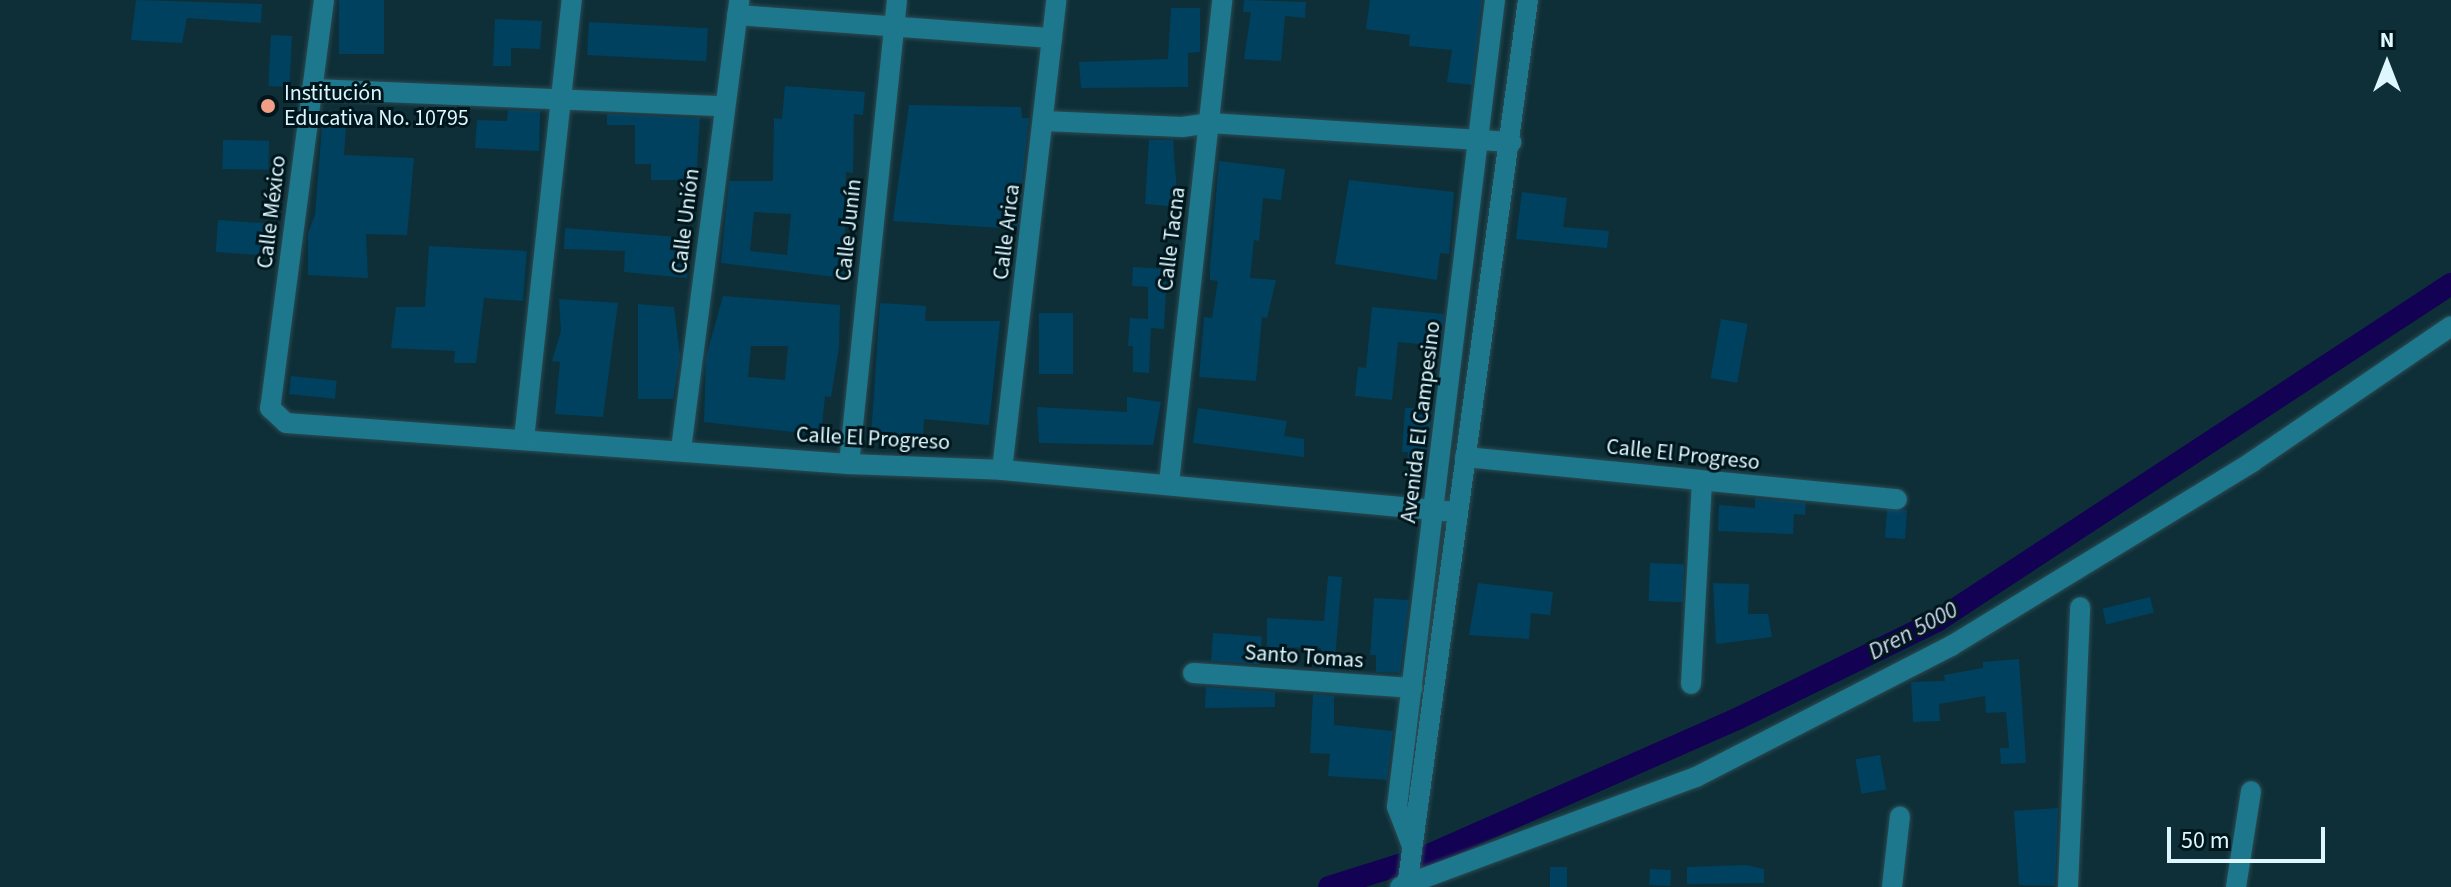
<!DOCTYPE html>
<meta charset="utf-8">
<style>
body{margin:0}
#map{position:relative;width:2451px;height:887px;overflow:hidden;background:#0e2f37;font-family:"Source Sans 3",sans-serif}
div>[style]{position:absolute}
.canal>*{height:22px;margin:-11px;padding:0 11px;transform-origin:11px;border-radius:11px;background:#130154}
.building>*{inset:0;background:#004160;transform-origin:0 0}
.roads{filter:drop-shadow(0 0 2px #2b4b53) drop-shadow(0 0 2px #2b4b53)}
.minor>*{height:20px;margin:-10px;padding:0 10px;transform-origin:10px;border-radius:10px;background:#1e788d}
.dots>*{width:22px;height:22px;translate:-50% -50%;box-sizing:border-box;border:4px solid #00161d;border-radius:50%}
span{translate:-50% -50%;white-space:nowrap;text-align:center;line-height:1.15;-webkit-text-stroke:6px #00161d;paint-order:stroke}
.poi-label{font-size:22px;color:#def6fd}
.left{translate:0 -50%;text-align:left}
.street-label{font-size:22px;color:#def6fd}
.water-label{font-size:24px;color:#d2d6ed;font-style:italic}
.north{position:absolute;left:2347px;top:24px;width:80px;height:80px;-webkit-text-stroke:6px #00161d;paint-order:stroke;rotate:0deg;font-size:22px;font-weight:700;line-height:32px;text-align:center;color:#def6fd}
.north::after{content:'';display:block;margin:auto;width:28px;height:36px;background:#def6fd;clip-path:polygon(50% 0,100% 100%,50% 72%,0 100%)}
.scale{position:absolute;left:2167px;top:827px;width:158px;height:36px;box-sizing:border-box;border:4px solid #def6fd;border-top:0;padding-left:10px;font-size:24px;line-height:28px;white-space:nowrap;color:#def6fd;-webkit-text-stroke:6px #00161d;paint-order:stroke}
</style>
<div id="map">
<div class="canal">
<i style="left:1329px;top:887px;width:100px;rotate:-17.5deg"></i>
<i style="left:1424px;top:857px;width:344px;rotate:-23.8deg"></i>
<i style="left:1739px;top:718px;width:220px;rotate:-26.1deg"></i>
<i style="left:1937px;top:621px;width:615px;rotate:-33.25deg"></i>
</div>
<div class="building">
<i style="clip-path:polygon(136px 0,262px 4px,261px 23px,187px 18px,182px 43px,131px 40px)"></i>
<i style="left:339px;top:0;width:45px;height:54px"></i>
<i style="clip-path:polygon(1244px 0,1306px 2px,1305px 18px,1285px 16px,1281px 61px,1244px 59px,1251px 12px,1243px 12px)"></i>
<i style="clip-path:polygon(1370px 0,1482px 0,1472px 85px,1447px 82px,1452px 50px,1409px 46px,1410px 35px,1366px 29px)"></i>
<i style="clip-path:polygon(1171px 8px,1200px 8px,1200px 52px,1188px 53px,1188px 87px,1081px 88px,1079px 62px,1168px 59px)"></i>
<i style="clip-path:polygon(495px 19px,542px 21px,540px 49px,511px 48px,511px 66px,493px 66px)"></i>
<i style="left:589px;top:22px;width:119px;height:33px;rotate:3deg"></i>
<i style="left:271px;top:35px;width:21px;height:51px;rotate:3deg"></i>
<i style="clip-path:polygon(evenodd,785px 86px,865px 92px,863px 115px,854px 114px,853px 173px,846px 172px,844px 278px,721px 263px,729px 181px,773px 181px,774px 118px,782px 119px,785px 86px,754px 212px,791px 214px,787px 255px,750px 251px,754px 212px)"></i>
<i style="clip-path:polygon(909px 105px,1021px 107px,1022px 118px,1029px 118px,1017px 229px,893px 221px)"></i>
<i style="clip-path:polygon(508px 110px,540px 111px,539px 151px,475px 148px,477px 120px,507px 121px)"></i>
<i style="clip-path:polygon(607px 114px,700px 118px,696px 180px,651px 180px,651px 164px,635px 164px,635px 125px,607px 125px)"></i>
<i style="clip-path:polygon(322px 127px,346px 128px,344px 155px,414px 158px,407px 235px,366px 234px,368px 278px,308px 275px,308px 233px,315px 215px)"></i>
<i style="left:223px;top:140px;width:46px;height:29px;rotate:1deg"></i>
<i style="clip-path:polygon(1149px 140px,1173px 140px,1178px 207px,1145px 204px)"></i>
<i style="clip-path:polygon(1219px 161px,1285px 169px,1281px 200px,1263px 198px,1259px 241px,1254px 240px,1250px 278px,1276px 280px,1267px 318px,1262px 317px,1256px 381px,1199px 377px,1204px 317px,1212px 318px,1218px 281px,1210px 280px,1210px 267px)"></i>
<i style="clip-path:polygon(1349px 180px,1454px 192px,1449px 254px,1440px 253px,1437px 280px,1335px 264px)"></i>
<i style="clip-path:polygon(1522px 192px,1567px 198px,1563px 227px,1609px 231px,1607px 248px,1516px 239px)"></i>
<i style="left:218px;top:220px;width:56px;height:32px;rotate:4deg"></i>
<i style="clip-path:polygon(565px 228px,690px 238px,687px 278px,624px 272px,625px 251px,564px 249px)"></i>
<i style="clip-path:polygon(429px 246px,527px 251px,523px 301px,484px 298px,476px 363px,454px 363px,455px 351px,391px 348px,396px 307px,425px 307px)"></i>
<i style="clip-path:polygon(1133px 267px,1167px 269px,1164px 329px,1151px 328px,1149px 373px,1133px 372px,1133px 346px,1128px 346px,1130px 318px,1148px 319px,1148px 287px,1132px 286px)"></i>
<i style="clip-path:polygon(evenodd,723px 296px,840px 305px,839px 347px,831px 397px,825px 396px,821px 435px,704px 422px,706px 357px,723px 296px,751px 346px,788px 346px,785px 380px,748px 377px,751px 346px)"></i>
<i style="clip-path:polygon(559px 299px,618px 303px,603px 417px,555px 414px,560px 362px,552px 361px,561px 331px)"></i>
<i style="clip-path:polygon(880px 303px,926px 306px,925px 321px,1000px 321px,989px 425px,924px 419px,923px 437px,871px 436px)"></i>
<i style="clip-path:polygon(638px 304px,674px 307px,680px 356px,673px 399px,638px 399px)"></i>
<i style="clip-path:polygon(1372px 307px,1444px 314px,1440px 346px,1398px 342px,1392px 400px,1355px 396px,1358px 367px,1366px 368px)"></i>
<i style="left:1039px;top:313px;width:34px;height:61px"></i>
<i style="left:1721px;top:319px;width:27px;height:60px;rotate:10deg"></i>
<i style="left:291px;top:376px;width:46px;height:18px;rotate:6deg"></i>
<i style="clip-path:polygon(1127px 397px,1161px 402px,1153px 445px,1039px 443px,1037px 407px,1127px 412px)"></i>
<i style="clip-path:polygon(1198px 408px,1287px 421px,1284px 436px,1304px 439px,1304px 457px,1193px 443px)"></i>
<i style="clip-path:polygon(1405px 408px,1432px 408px,1425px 471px,1407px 471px,1408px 452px,1402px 452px)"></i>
<i style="clip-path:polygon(1755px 498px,1806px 503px,1805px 515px,1794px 514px,1793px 534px,1718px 531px,1719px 505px,1755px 508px)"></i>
<i style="left:1907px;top:510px;width:29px;height:20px;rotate:94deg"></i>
<i style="left:1650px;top:563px;width:34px;height:38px;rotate:2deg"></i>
<i style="clip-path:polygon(1328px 576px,1342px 577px,1334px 670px,1319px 669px,1321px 648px,1267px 647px,1267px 618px,1324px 621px)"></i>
<i style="clip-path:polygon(1478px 583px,1553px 592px,1550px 615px,1531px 613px,1529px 639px,1469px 635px)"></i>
<i style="clip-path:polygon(1713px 583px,1749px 584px,1748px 614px,1768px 614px,1772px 637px,1716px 644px)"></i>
<i style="left:2150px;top:597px;width:16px;height:49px;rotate:76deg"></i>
<i style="clip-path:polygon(1374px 598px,1409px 600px,1400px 673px,1376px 672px,1376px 655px,1370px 655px)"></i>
<i style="left:1213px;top:633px;width:49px;height:28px;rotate:4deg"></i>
<i style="clip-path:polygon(2019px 659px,2026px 763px,2001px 764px,2000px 748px,2009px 748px,2006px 712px,1986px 713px,1985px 696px,1939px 704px,1940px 721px,1913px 722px,1911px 682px,1945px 681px,1944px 675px,1983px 668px,1983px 662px)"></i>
<i style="clip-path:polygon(1206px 687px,1275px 692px,1275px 707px,1205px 708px)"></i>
<i style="clip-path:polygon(1313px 694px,1334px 696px,1334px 725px,1393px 731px,1387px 780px,1328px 776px,1330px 754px,1310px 753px)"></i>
<i style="left:1880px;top:755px;width:35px;height:25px;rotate:80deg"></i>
<i style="clip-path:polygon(2058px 808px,2055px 886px,2019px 885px,2014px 811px)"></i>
<i style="clip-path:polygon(1746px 865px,1764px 869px,1764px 883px,1687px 884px,1687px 867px)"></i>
<i style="left:1550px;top:867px;width:17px;height:20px"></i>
<i style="left:1650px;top:869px;width:21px;height:16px;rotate:3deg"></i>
</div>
<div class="roads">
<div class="minor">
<i style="left:324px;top:0;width:412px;rotate:97.5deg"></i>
<i style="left:270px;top:408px;width:22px;rotate:43deg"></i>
<i style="left:286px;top:423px;width:564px;rotate:4.17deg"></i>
<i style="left:849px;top:464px;width:153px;rotate:2.2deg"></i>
<i style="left:1002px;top:470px;width:456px;rotate:5.3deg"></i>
<i style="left:737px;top:15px;width:316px;rotate:4.2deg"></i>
<i style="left:312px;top:89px;width:413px;rotate:2.4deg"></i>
<i style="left:1044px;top:121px;width:138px;rotate:2.5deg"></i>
<i style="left:1182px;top:127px;width:27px;rotate:-8deg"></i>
<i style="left:1209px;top:123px;width:303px;rotate:3.6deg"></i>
<i style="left:524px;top:439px;width:442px;rotate:-83.8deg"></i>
<i style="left:681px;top:449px;width:453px;rotate:-82.6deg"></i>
<i style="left:1465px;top:457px;width:434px;rotate:5.6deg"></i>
<i style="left:849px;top:464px;width:466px;rotate:-84.1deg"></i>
<i style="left:1002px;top:470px;width:473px;rotate:-83.4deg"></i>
<i style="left:1169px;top:483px;width:486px;rotate:-83.7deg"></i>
<i style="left:1193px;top:673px;width:220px;rotate:3.9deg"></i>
<i style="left:1691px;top:684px;width:202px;rotate:-86.9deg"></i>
<i style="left:1412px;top:846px;width:42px;rotate:-111deg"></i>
<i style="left:1397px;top:807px;width:813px;rotate:-83.08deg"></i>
<i style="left:1400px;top:887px;width:316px;rotate:-20.4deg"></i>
<i style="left:1696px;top:777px;width:287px;rotate:-27.2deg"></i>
<i style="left:1951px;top:646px;width:353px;rotate:-31.4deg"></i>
<i style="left:2252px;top:462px;width:241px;rotate:-34.3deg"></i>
<i style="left:1407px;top:887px;width:895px;rotate:-82.23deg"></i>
<i style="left:1892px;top:887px;width:71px;rotate:-83.6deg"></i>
<i style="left:2068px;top:887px;width:280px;rotate:-87.5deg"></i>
<i style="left:2236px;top:887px;width:97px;rotate:-81.1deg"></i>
</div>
</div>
<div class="dots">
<i style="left:268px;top:106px;background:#f39f85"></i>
</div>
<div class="poi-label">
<span class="left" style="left:284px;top:106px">Institución<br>Educativa No. 10795</span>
</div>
<div class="street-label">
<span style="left:272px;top:212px;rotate:-83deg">Calle México</span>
<span style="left:686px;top:221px;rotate:-83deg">Calle Unión</span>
<span style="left:849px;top:230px;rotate:-84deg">Calle Junín</span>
<span style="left:1007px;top:232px;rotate:-83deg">Calle Arica</span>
<span style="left:1172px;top:239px;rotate:-83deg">Calle Tacna</span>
<span style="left:1421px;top:422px;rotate:-83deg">Avenida El Campesino</span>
<span style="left:873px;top:439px;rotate:3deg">Calle El Progreso</span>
<span style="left:1683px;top:455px;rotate:6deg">Calle El Progreso</span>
<span style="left:1304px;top:657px;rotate:4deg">Santo Tomas</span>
</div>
<div class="water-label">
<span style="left:1913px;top:631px;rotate:-28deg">Dren 5000</span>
</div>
<div class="north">N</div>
<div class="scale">50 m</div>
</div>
